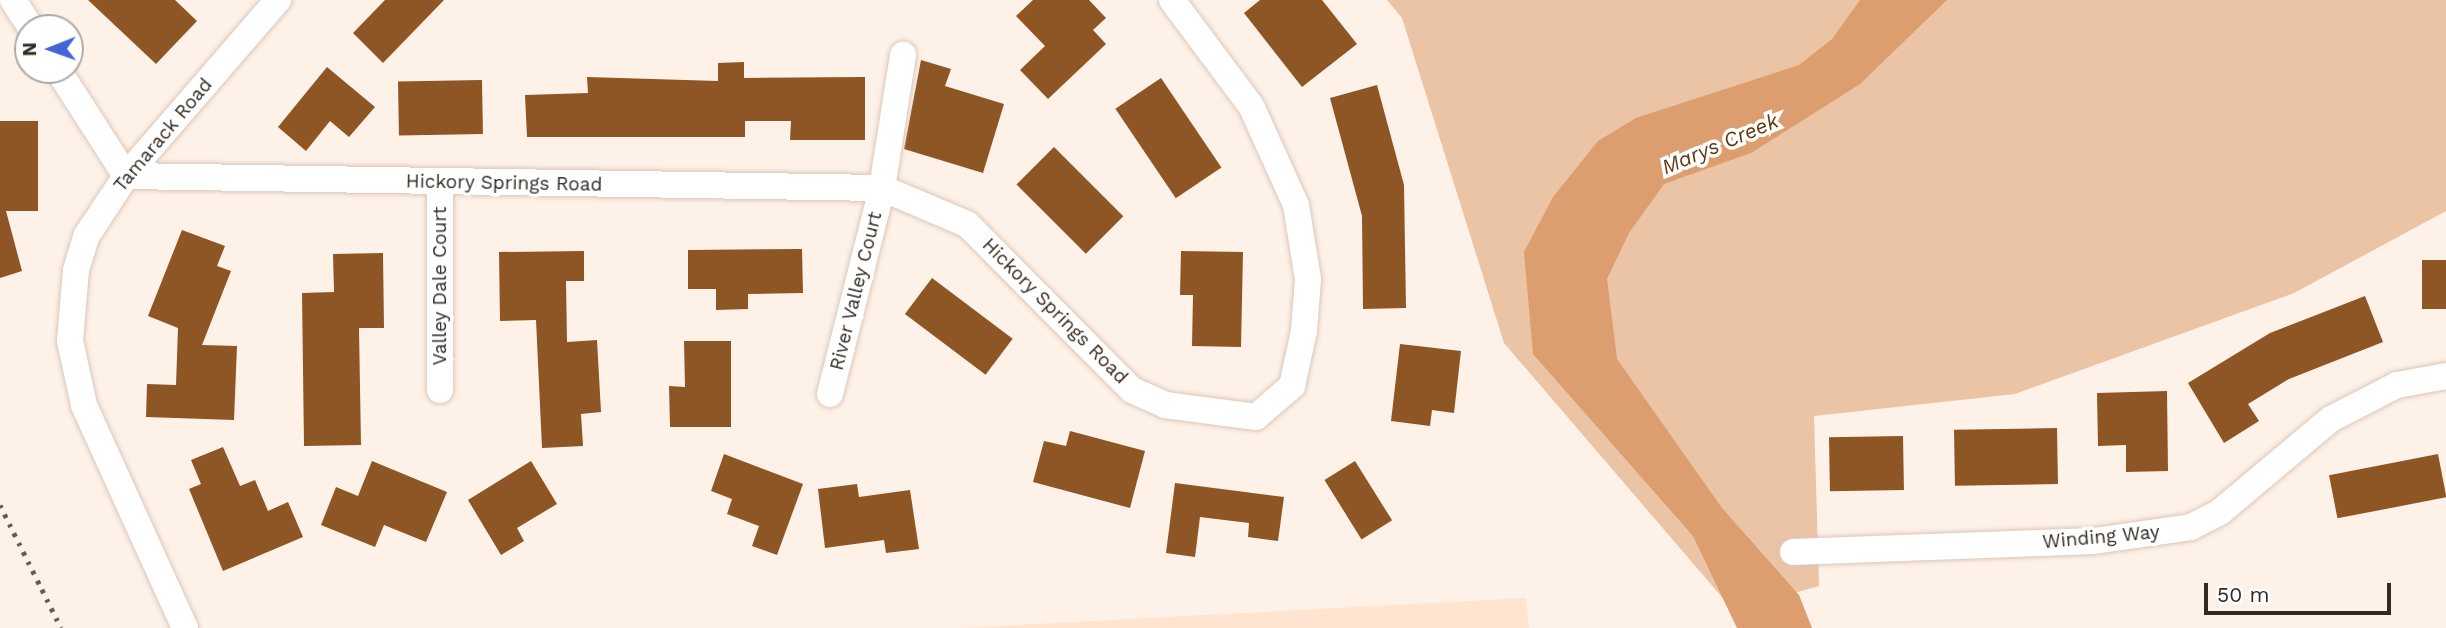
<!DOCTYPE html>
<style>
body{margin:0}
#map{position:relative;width:2446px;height:628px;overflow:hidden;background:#fef1e8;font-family:"Work Sans",sans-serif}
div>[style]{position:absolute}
.built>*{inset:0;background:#ffe4d0}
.green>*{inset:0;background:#ebc3a5}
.water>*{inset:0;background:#dc9e6e}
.building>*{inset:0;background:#8e5525;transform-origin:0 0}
.roads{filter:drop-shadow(0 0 2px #dbc7b9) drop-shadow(0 0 2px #dbc7b9)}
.minor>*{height:26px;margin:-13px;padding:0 13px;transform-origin:13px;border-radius:13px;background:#fff}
.rail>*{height:5px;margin-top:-2.5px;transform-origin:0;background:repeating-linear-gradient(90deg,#655b55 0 3.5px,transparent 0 10.5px)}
span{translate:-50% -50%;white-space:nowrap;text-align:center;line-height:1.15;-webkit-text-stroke:7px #fff;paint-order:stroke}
.street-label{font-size:19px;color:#312923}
.water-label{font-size:21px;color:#613713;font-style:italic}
.north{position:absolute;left:14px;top:14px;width:70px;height:70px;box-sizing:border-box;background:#fff;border:2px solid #ada9a7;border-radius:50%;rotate:269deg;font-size:19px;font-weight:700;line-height:28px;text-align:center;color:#312923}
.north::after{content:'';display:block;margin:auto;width:24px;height:32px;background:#4465d8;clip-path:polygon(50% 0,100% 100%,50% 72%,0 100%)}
.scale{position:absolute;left:2204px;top:583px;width:187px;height:32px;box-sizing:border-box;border:4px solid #312923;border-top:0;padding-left:9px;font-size:21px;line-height:24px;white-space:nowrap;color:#312923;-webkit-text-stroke:5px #fff;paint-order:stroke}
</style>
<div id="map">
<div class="built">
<i style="clip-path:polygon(1526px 598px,1529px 628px,960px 628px)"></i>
</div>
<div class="green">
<i style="clip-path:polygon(1387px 0,2446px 0,2446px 211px,2294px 293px,2015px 394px,1814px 416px,1819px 586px,1733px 610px,1504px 343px,1402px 18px)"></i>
</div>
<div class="water">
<i style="clip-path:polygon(1860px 0,1947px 0,1860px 84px,1751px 153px,1664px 184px,1629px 233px,1607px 279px,1617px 359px,1722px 508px,1799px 595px,1812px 628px,1737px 628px,1693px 536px,1533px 354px,1524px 252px,1553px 197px,1598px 141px,1636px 118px,1799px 65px,1832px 39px)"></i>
</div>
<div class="building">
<i style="clip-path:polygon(88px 0,175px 0,197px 21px,156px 64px)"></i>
<i style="clip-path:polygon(385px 0,444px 0,383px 63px,353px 33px)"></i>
<i style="clip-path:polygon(1033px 0,1089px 0,1106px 18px,1093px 30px,1106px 44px,1048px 99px,1020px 70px,1045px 46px,1016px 16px)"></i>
<i style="clip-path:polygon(1260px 0,1322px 0,1357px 44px,1302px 87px,1244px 13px)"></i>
<i style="clip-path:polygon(921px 60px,951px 69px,945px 86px,1004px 104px,983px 173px,904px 149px)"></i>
<i style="clip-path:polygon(744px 62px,744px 78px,865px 77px,865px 140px,790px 140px,791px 121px,745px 121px,745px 137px,527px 137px,525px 95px,588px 93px,587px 77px,718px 81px,718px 63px)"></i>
<i style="clip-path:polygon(327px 67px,375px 107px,349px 137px,330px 121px,306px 151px,278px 127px)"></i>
<i style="left:1161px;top:78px;width:108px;height:55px;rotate:56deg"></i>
<i style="left:482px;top:80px;width:54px;height:84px;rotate:89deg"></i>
<i style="clip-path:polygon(1377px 85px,1404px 185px,1406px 308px,1363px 309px,1362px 216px,1330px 98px)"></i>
<i style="clip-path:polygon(0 121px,38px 121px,38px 211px,6px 211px,22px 271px,0 278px)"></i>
<i style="left:1054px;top:147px;width:98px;height:53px;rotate:45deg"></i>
<i style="clip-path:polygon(182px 230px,225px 246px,217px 266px,231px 271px,202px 345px,237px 346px,234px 420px,146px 417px,147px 384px,176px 385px,178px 328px,148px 316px)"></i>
<i style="clip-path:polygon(802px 249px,803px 293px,748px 294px,748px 309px,716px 310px,716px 289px,688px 289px,688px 250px)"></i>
<i style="clip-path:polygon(584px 251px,584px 281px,566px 281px,567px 342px,597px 340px,601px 412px,581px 414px,583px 446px,542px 448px,536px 320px,500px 321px,499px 252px)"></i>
<i style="clip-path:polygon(1181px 251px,1243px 252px,1241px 347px,1192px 346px,1193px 295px,1180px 295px)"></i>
<i style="clip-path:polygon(383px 253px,384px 328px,359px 328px,361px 445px,304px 446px,302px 293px,334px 292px,333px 254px)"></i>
<i style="left:2446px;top:260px;width:49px;height:24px;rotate:90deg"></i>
<i style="left:932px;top:278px;width:101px;height:45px;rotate:37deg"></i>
<i style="clip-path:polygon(2365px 296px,2383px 342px,2289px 379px,2248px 404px,2259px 421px,2224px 443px,2188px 383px,2270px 333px)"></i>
<i style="clip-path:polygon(684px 341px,731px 341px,731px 427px,670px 427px,669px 386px,685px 387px)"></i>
<i style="clip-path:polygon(1400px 344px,1461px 351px,1454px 413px,1432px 410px,1430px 426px,1391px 421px)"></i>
<i style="clip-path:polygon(2167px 391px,2168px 471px,2126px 472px,2126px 445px,2098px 446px,2097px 393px)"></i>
<i style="left:2057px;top:428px;width:56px;height:103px;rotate:89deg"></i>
<i style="clip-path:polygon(1070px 431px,1145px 451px,1130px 508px,1033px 482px,1044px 441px,1066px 446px)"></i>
<i style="left:1903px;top:436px;width:54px;height:74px;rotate:89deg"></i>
<i style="clip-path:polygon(223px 447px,240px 486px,255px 480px,268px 511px,288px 502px,303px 537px,223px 571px,189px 489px,201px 484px,191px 460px)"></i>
<i style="clip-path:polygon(724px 454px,803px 484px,777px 555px,752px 546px,759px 526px,727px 514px,732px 499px,711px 491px)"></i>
<i style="left:2438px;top:454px;width:44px;height:111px;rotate:79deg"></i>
<i style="clip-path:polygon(372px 461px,447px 492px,426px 542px,384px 525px,375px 547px,321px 525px,336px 487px,358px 496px)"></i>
<i style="clip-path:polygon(531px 461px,557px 504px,517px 528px,524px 541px,501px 555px,468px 500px)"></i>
<i style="left:1355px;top:461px;width:70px;height:36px;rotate:58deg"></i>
<i style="clip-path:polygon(1175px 483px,1284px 497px,1278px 541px,1248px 537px,1249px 523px,1200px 517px,1195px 557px,1166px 553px)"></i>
<i style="clip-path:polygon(857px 484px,859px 497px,910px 490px,919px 549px,886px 553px,884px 540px,825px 548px,818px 489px)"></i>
</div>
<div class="roads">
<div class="minor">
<i style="left:13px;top:0;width:33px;rotate:57deg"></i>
<i style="left:58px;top:70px;width:126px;rotate:57.3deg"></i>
<i style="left:126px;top:176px;width:756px;rotate:0.91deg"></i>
<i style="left:882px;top:188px;width:92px;rotate:23deg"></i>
<i style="left:967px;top:224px;width:234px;rotate:45.2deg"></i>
<i style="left:1132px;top:390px;width:36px;rotate:24deg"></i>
<i style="left:1165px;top:405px;width:92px;rotate:7.5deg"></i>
<i style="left:1256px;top:417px;width:48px;rotate:-40.7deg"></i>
<i style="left:1292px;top:386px;width:56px;rotate:-77.7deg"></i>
<i style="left:1304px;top:331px;width:52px;rotate:-85.6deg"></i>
<i style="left:1308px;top:279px;width:75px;rotate:-99.2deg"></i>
<i style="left:1296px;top:205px;width:109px;rotate:-114.4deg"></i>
<i style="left:1251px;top:106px;width:132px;rotate:-126.7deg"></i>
<i style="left:440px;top:390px;width:208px;rotate:-90deg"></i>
<i style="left:830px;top:394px;width:212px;rotate:-75.8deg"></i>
<i style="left:882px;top:188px;width:135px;rotate:-81deg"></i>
<i style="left:1793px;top:552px;width:301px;rotate:-2.1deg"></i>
<i style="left:2094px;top:541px;width:98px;rotate:-8.2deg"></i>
<i style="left:2191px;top:527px;width:33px;rotate:-27deg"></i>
<i style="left:2220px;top:512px;width:145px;rotate:-40deg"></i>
<i style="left:2331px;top:419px;width:74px;rotate:-27.3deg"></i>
<i style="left:2397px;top:385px;width:50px;rotate:-10.4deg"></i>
<i style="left:185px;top:628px;width:245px;rotate:-114.4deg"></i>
<i style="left:84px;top:405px;width:66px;rotate:-102.3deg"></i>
<i style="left:70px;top:341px;width:71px;rotate:-85.2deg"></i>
<i style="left:76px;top:270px;width:37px;rotate:-73deg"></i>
<i style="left:87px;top:235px;width:71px;rotate:-56.5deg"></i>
<i style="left:126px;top:176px;width:233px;rotate:-49.2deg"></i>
</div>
</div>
<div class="rail">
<i style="left:0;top:505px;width:137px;rotate:63.6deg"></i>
</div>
<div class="street-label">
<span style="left:163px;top:135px;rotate:-50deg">Tamarack Road</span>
<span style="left:504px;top:183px;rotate:1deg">Hickory Springs Road</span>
<span style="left:440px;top:286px;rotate:-90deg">Valley Dale Court</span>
<span style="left:856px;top:291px;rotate:-76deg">River Valley Court</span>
<span style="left:1055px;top:311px;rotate:45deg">Hickory Springs Road</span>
<span style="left:2101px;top:537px;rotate:-5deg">Winding Way</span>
</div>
<div class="water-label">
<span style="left:1720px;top:144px;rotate:-23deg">Marys Creek</span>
</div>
<div class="north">N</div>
<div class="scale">50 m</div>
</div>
